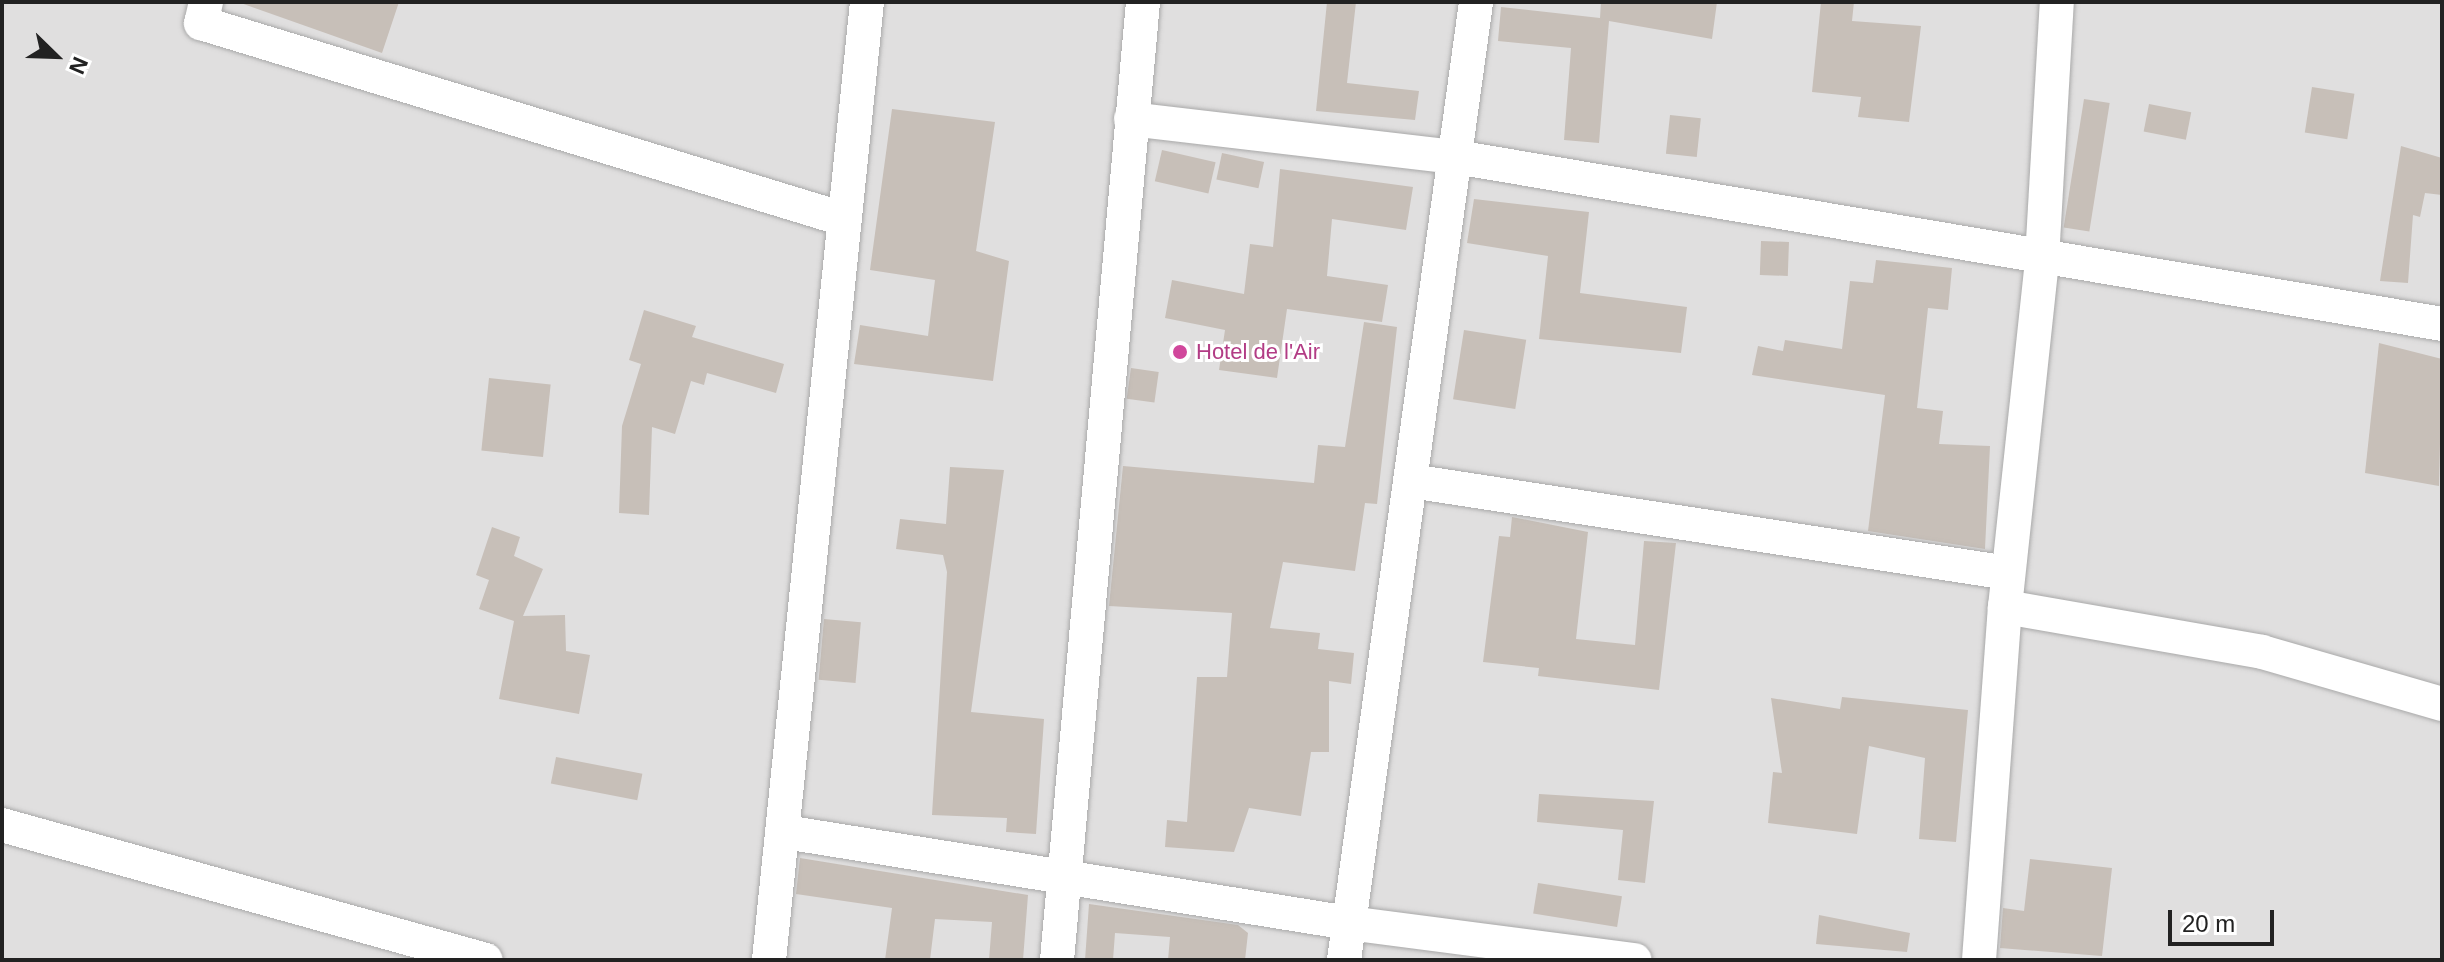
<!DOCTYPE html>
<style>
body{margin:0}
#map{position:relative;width:2444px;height:962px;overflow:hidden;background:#f2efe9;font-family:Arial,sans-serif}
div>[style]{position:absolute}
.residential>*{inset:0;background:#e0dfdf;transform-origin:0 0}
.building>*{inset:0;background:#c7bfb8;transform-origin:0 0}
.roads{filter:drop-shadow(0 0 2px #a9a9a9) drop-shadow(0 0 2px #a9a9a9)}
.minor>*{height:34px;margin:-17px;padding:0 17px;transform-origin:17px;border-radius:17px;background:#fff}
.dots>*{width:22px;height:22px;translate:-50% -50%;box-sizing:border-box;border:4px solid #fff;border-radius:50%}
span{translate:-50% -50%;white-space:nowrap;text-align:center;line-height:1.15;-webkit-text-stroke:6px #fff;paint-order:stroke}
.hotel-label{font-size:22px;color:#b23c85}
.left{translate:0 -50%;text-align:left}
.frame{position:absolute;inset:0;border:4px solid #222;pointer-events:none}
.north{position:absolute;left:16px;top:16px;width:80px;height:80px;-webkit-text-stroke:6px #fff;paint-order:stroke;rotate:113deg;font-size:22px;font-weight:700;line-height:32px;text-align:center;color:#222}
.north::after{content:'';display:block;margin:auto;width:28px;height:36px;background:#222;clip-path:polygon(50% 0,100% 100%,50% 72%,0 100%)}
.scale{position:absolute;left:2168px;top:910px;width:106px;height:36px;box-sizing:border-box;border:4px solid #222;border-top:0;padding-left:10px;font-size:24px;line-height:28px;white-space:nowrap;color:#222;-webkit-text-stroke:6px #fff;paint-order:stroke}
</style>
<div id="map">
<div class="residential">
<i style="left:2px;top:2px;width:2440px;height:958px"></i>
</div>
<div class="building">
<i style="clip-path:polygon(238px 2px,399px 2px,382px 53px)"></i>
<i style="clip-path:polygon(1327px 2px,1356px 2px,1347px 83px,1419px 91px,1415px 120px,1316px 111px)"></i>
<i style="clip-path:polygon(1601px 2px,1717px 2px,1712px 39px,1609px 21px,1599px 143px,1564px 140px,1571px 48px,1498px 41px,1501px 7px,1600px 18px)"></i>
<i style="clip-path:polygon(1821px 2px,1854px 2px,1852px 21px,1921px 26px,1909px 122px,1858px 117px,1861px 97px,1812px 92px)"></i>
<i style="left:2312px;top:87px;width:43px;height:46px;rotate:9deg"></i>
<i style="left:2084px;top:99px;width:26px;height:130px;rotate:9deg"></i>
<i style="left:2149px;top:104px;width:43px;height:28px;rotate:11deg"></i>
<i style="clip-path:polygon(892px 109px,995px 122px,976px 251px,1009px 261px,993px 381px,854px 364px,860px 325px,928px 336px,935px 280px,870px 270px)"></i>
<i style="left:1670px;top:115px;width:31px;height:39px;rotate:6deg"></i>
<i style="clip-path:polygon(2401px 146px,2442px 158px,2442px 195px,2425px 193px,2420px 217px,2413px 215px,2408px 283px,2380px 281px)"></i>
<i style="left:1162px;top:150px;width:55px;height:32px;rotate:13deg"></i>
<i style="left:1222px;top:153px;width:43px;height:27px;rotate:12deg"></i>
<i style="clip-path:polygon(1280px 169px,1413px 187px,1406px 230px,1332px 219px,1327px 276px,1388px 285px,1382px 322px,1287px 309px,1277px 378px,1219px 370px,1225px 330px,1165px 318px,1172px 280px,1244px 294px,1250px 244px,1273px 247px)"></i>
<i style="clip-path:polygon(1474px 199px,1589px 212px,1580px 293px,1687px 307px,1681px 353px,1539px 339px,1548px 256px,1467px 243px)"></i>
<i style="left:1761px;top:241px;width:28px;height:34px;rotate:2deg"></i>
<i style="clip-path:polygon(1876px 260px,1952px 268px,1948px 310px,1928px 308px,1917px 408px,1943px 411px,1939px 444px,1990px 446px,1985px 549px,1868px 531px,1885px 395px,1752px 375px,1758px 346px,1783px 351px,1785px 340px,1842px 349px,1850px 281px,1873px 283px)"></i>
<i style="clip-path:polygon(644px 310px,696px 326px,692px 337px,784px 364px,776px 393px,707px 373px,704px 385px,691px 381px,675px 434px,652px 427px,649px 515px,619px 513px,622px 426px,641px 364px,629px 360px)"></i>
<i style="clip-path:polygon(1364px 322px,1397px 327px,1377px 504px,1365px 503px,1355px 571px,1283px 562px,1270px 628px,1320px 633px,1318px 649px,1354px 653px,1351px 684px,1329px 681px,1329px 752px,1311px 752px,1301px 816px,1249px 808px,1234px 852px,1165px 847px,1167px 820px,1187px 822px,1197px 677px,1227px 677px,1232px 613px,1109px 606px,1123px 466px,1314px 483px,1318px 445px,1345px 447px)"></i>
<i style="left:1464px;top:330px;width:63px;height:70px;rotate:9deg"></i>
<i style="clip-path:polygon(2379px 343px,2442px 359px,2439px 486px,2365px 473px)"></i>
<i style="left:1131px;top:368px;width:28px;height:31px;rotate:8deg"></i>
<i style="left:489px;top:378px;width:62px;height:73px;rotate:6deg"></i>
<i style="clip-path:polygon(950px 467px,1004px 470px,971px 712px,1044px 719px,1036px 834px,1006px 832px,1007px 818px,932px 815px,947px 572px,943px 555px,896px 549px,900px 519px,946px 524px)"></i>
<i style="clip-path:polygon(1512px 517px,1588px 532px,1576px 639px,1635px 645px,1644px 541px,1676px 543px,1659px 690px,1538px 676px,1539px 668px,1483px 662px,1499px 536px,1510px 537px)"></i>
<i style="clip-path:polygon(492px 527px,520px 537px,514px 556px,543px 569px,523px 616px,565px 615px,566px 651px,590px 655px,579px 714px,499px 699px,514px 621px,479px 609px,489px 580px,476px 575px)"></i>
<i style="left:824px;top:619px;width:37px;height:61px;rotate:5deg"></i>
<i style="clip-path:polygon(1842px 697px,1968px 710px,1956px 842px,1919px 839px,1925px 758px,1869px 746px,1857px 834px,1768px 823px,1773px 772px,1782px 773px,1771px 698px,1840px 709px)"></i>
<i style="left:556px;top:757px;width:88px;height:27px;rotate:11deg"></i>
<i style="clip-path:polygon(1539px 794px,1654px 801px,1645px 883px,1618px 880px,1623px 830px,1537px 822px)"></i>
<i style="clip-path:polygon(800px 858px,1028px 895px,1023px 960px,989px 960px,992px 922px,935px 919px,930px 960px,885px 960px,892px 908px,796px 894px)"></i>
<i style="clip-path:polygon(2030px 859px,2112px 868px,2102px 956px,2000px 948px,2003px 908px,2024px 911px)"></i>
<i style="left:1538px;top:883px;width:85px;height:31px;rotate:9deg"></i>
<i style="clip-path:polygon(1089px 904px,1238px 925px,1248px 933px,1245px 960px,1168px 960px,1170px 937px,1115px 933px,1113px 960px,1085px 960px)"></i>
<i style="clip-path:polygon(1819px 915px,1910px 933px,1907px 952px,1816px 944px)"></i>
</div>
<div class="roads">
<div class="minor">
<i style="left:206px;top:2px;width:22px;rotate:103deg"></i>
<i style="left:201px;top:23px;width:668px;rotate:16.97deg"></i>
<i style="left:1131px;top:119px;width:327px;rotate:6.7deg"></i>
<i style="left:1456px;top:157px;width:1000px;rotate:9.61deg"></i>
<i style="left:1411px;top:481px;width:604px;rotate:8.76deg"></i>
<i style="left:2005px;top:607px;width:261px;rotate:9.9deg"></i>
<i style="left:2262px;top:652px;width:187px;rotate:16.1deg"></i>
<i style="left:2px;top:825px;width:502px;rotate:15.59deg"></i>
<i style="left:785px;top:832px;width:571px;rotate:9.17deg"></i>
<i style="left:1349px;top:923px;width:288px;rotate:7.4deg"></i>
<i style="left:769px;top:960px;width:963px;rotate:-84.16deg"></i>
<i style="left:1057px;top:960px;width:962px;rotate:-84.87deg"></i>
<i style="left:1344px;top:960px;width:967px;rotate:-82.15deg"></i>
<i style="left:1979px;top:960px;width:354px;rotate:-85.8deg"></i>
<i style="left:2005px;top:607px;width:350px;rotate:-83.9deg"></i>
<i style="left:2042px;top:259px;width:257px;rotate:-86.7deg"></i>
</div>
</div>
<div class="dots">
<i style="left:1180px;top:352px;background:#d1479c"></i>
</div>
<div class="hotel-label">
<span class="left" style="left:1196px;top:352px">Hotel de l'Air</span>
</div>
<div class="frame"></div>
<div class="north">N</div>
<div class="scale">20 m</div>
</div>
